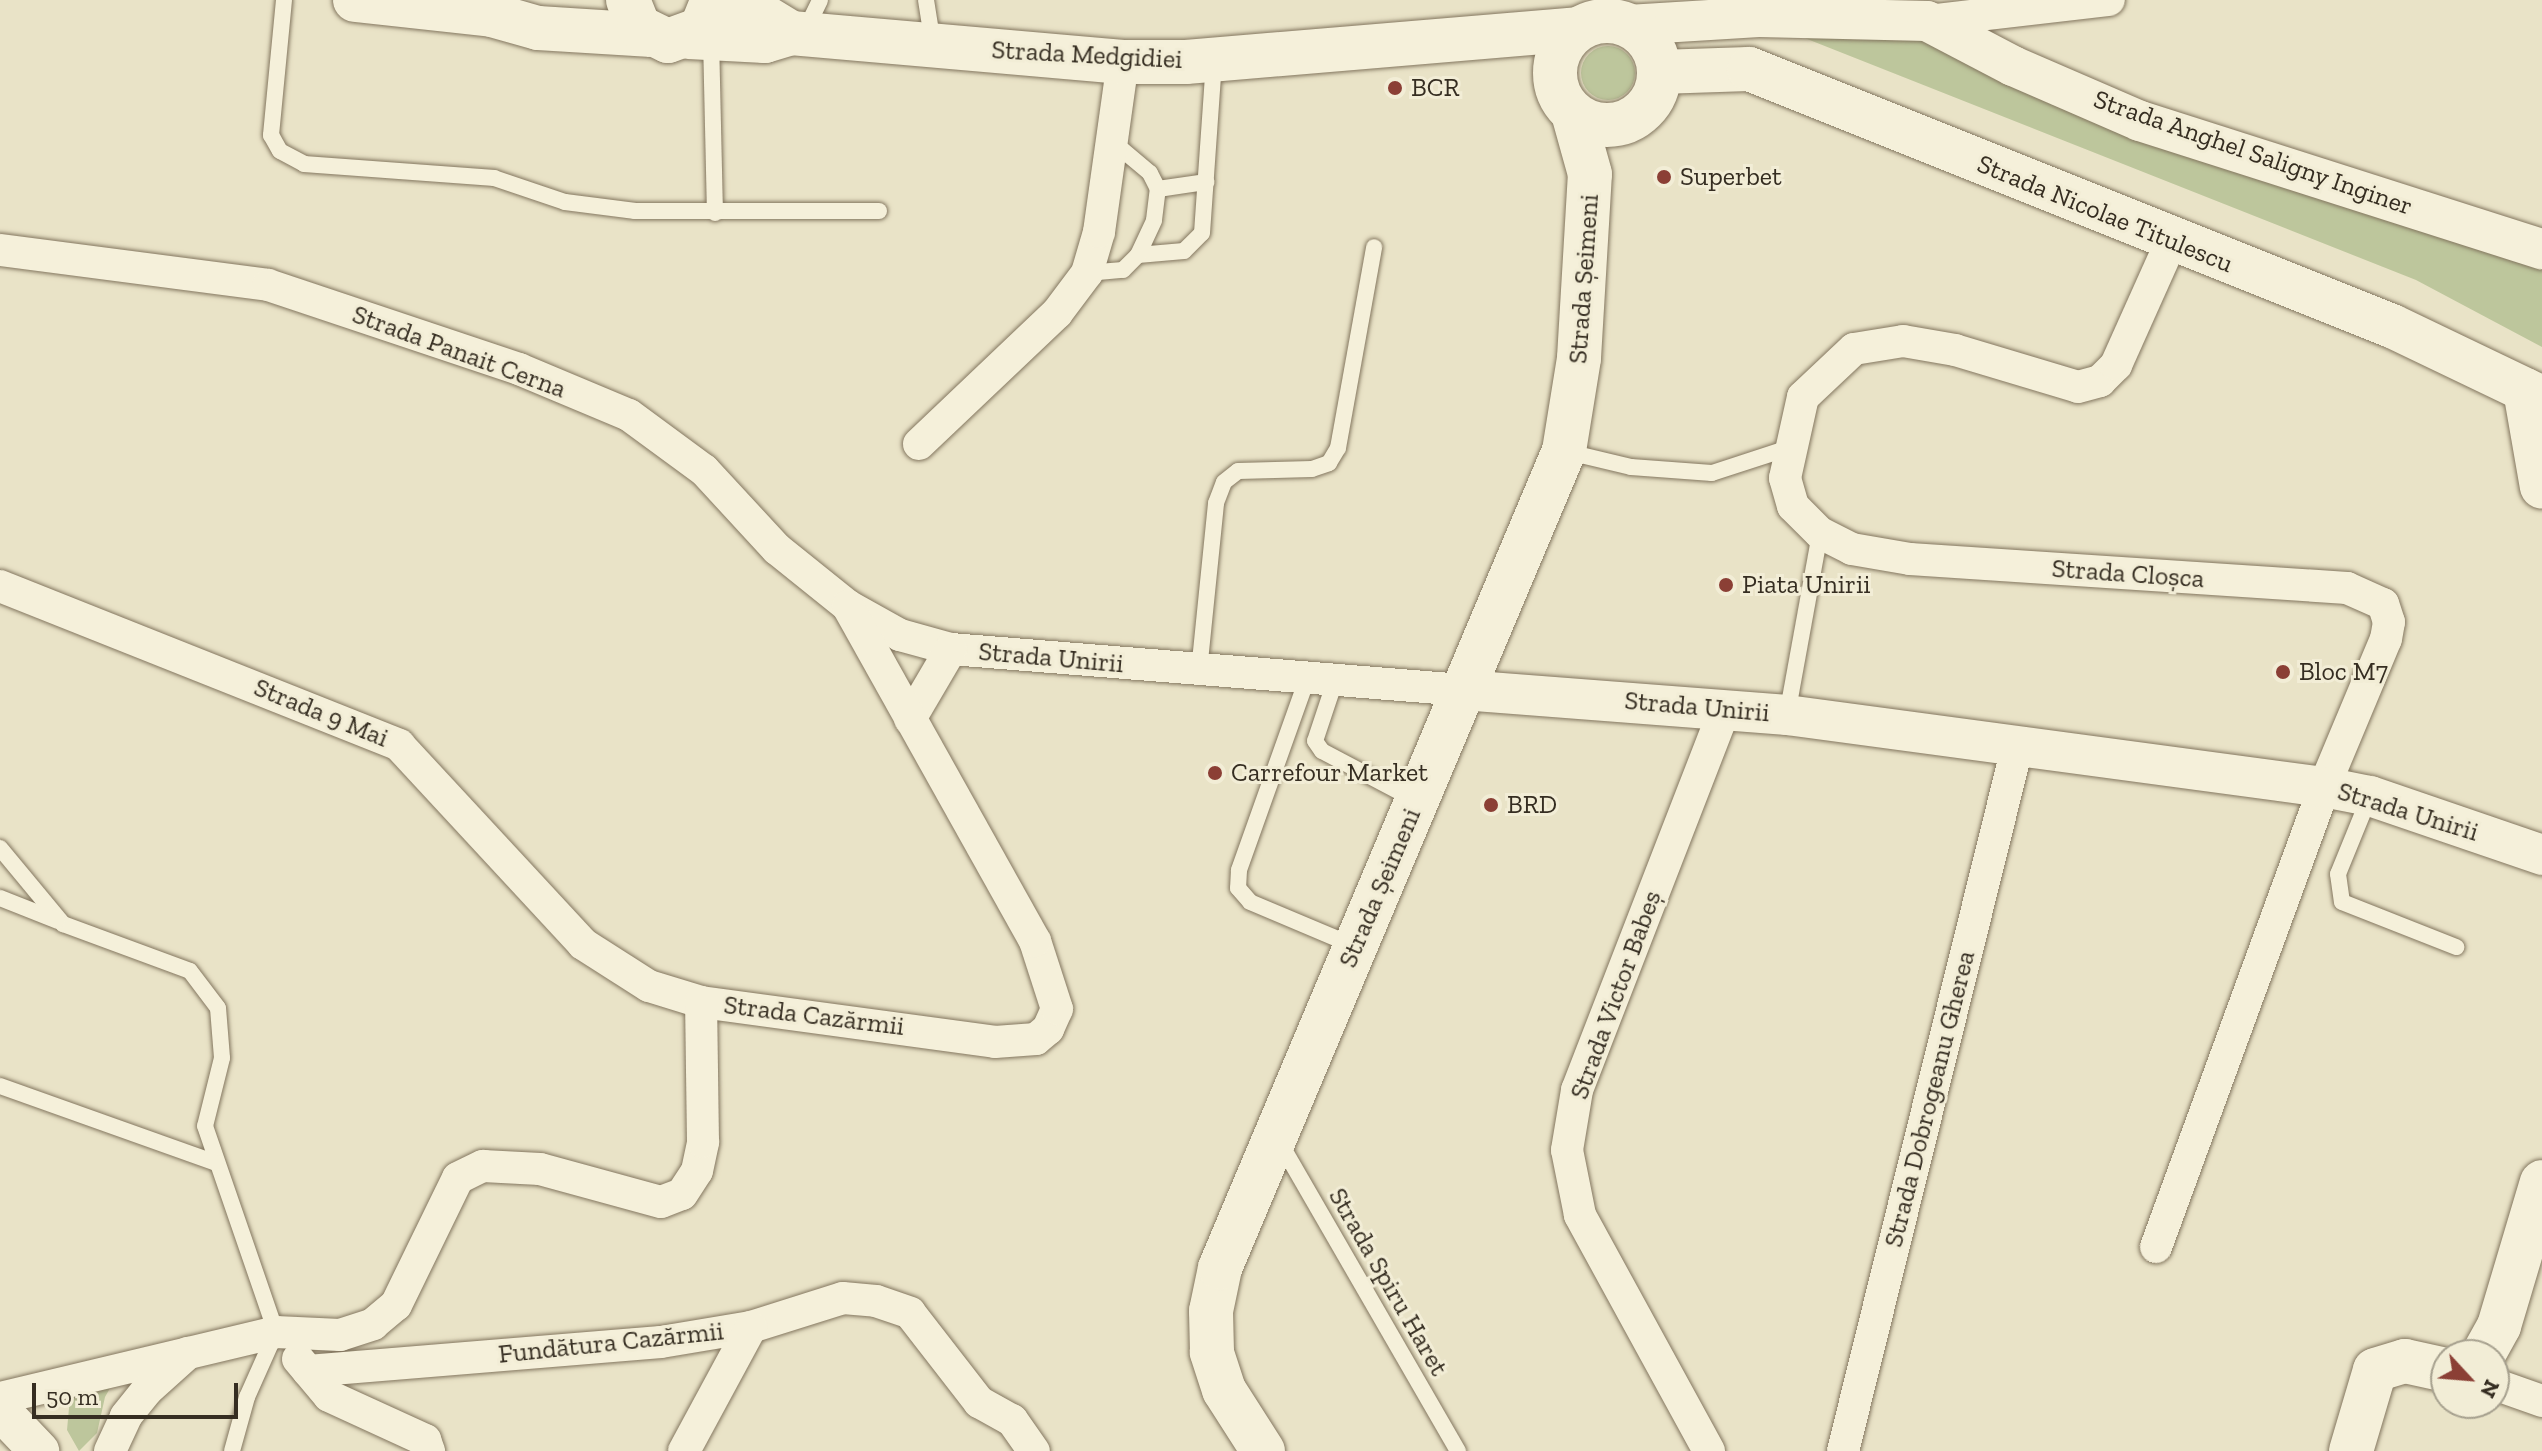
<!DOCTYPE html>
<meta charset="utf-8">
<style>
body{margin:0}
#map{position:relative;width:2542px;height:1451px;overflow:hidden;background:#e9e3c7;font-family:"Zilla Slab",serif}
div>[style]{position:absolute}
.green>*{inset:0;background:#bdc69c}
.round{border-radius:50%}
.roads{filter:drop-shadow(0 0 2px #83765f) drop-shadow(0 0 2px #83765f)}
.service>*{height:16px;margin:-8px;padding:0 8px;transform-origin:8px;border-radius:8px;background:#f5f0da}
.minor>*{height:32px;margin:-16px;padding:0 16px;transform-origin:16px;border-radius:16px;background:#f5f0da}
.tertiary>*{height:40px;margin:-20px;padding:0 20px;transform-origin:20px;border-radius:20px;background:#f5f0da}
.secondary>*{height:44px;margin:-22px;padding:0 22px;transform-origin:22px;border-radius:22px;background:#f5f0da}
.secondary>.ring{margin:-22px;padding:0;box-sizing:content-box;background:none;border:44px solid #f5f0da;border-radius:50%}
.dots>*{width:22px;height:22px;translate:-50% -50%;box-sizing:border-box;border:4px solid #f2edd6;border-radius:50%}
span{translate:-50% -50%;white-space:nowrap;text-align:center;line-height:1.15;-webkit-text-stroke:6px #f2edd6;paint-order:stroke}
.street-label{font-size:26px;color:#352d21}
.poi-label{font-size:26px;color:#352d21}
.left{translate:0 -50%;text-align:left}
.north{position:absolute;left:2430px;top:1339px;width:80px;height:80px;box-sizing:border-box;background:#f2edd6;border:2px solid #a6a08e;border-radius:50%;rotate:116deg;font-size:22px;font-weight:700;line-height:32px;text-align:center;color:#352d21}
.north::after{content:'';display:block;margin:auto;width:28px;height:36px;background:#8b3f35;clip-path:polygon(50% 0,100% 100%,50% 72%,0 100%)}
.scale{position:absolute;left:32px;top:1383px;width:206px;height:36px;box-sizing:border-box;border:4px solid #352d21;border-top:0;padding-left:10px;font-size:24px;line-height:28px;white-space:nowrap;color:#352d21;-webkit-text-stroke:6px #f2edd6;paint-order:stroke}
</style>
<div id="map">
<div class="green">
<i style="clip-path:polygon(1744px 14px,1945px 31px,2542px 248px,2542px 347px,2416px 280px)"></i>
<i class="round" style="left:1581px;top:46px;width:54px;height:54px"></i>
<i style="clip-path:polygon(118px 1374px,105px 1397px,97px 1433px,79px 1451px,67px 1430px,70px 1397px)"></i>
</div>
<div class="roads">
<div class="service">
<i style="left:284px;top:0;width:136px;rotate:95.5deg"></i>
<i style="left:271px;top:135px;width:18px;rotate:61deg"></i>
<i style="left:280px;top:151px;width:27px;rotate:28deg"></i>
<i style="left:304px;top:164px;width:191px;rotate:4.2deg"></i>
<i style="left:494px;top:178px;width:75px;rotate:18.7deg"></i>
<i style="left:565px;top:202px;width:71px;rotate:7.3deg"></i>
<i style="left:635px;top:211px;width:244px"></i>
<i style="left:926px;top:0;width:45px;rotate:81deg"></i>
<i style="left:805px;top:31px;width:34px;rotate:-64deg"></i>
<i style="left:711px;top:38px;width:175px;rotate:88.7deg"></i>
<i style="left:1158px;top:189px;width:49px;rotate:-8.3deg"></i>
<i style="left:1138px;top:255px;width:46px;rotate:-5deg"></i>
<i style="left:1184px;top:251px;width:25px;rotate:-45deg"></i>
<i style="left:1202px;top:233px;width:172px;rotate:-86deg"></i>
<i style="left:1087px;top:273px;width:36px;rotate:-5deg"></i>
<i style="left:1123px;top:270px;width:21px;rotate:-45deg"></i>
<i style="left:1138px;top:255px;width:38px;rotate:-65deg"></i>
<i style="left:1154px;top:220px;width:31px;rotate:-83deg"></i>
<i style="left:1158px;top:189px;width:18px;rotate:-117deg"></i>
<i style="left:1150px;top:173px;width:50px;rotate:-139.9deg"></i>
<i style="left:1564px;top:451px;width:69px;rotate:13.4deg"></i>
<i style="left:1631px;top:467px;width:81px;rotate:4.2deg"></i>
<i style="left:1712px;top:473px;width:81px;rotate:-18deg"></i>
<i style="left:1199px;top:671px;width:169px;rotate:-84.2deg"></i>
<i style="left:1216px;top:503px;width:22px;rotate:-69deg"></i>
<i style="left:1224px;top:482px;width:18px;rotate:-38deg"></i>
<i style="left:1238px;top:471px;width:74px;rotate:-1.5deg"></i>
<i style="left:1312px;top:469px;width:18px;rotate:-19deg"></i>
<i style="left:1329px;top:463px;width:17px;rotate:-59deg"></i>
<i style="left:1338px;top:448px;width:204px;rotate:-79.8deg"></i>
<i style="left:1307px;top:679px;width:203px;rotate:109.6deg"></i>
<i style="left:1239px;top:870px;width:18px;rotate:93deg"></i>
<i style="left:1238px;top:888px;width:18px;rotate:49deg"></i>
<i style="left:1250px;top:902px;width:113px;rotate:22.9deg"></i>
<i style="left:1335px;top:681px;width:63px;rotate:108.4deg"></i>
<i style="left:1315px;top:741px;width:12px;rotate:55deg"></i>
<i style="left:1322px;top:751px;width:105px;rotate:27.8deg"></i>
<i style="left:1787px;top:715px;width:185px;rotate:-79.7deg"></i>
<i style="left:2369px;top:798px;width:82px;rotate:112.2deg"></i>
<i style="left:2338px;top:874px;width:28px;rotate:82deg"></i>
<i style="left:2342px;top:902px;width:123px;rotate:21.5deg"></i>
<i style="left:0;top:848px;width:99px;rotate:50.3deg"></i>
<i style="left:63px;top:924px;width:135px;rotate:20.3deg"></i>
<i style="left:190px;top:971px;width:46px;rotate:52.9deg"></i>
<i style="left:218px;top:1008px;width:50px;rotate:85.4deg"></i>
<i style="left:222px;top:1058px;width:70px;rotate:104deg"></i>
<i style="left:205px;top:1126px;width:218px;rotate:71deg"></i>
<i style="left:276px;top:1332px;width:71px;rotate:114deg"></i>
<i style="left:247px;top:1397px;width:56px;rotate:105.5deg"></i>
<i style="left:0;top:898px;width:62px;rotate:21.6deg"></i>
<i style="left:0;top:1086px;width:229px;rotate:19.6deg"></i>
<i style="left:1279px;top:1141px;width:358px;rotate:60deg"></i>
</div>
<div class="minor">
<i style="left:1927px;top:21px;width:183px;rotate:-6.6deg"></i>
<i style="left:0;top:250px;width:270px;rotate:7.4deg"></i>
<i style="left:268px;top:285px;width:265px;rotate:18.5deg"></i>
<i style="left:519px;top:369px;width:119px;rotate:22.7deg"></i>
<i style="left:629px;top:415px;width:93px;rotate:36.3deg"></i>
<i style="left:704px;top:470px;width:108px;rotate:47.3deg"></i>
<i style="left:777px;top:549px;width:91px;rotate:38.8deg"></i>
<i style="left:848px;top:606px;width:60px;rotate:29.1deg"></i>
<i style="left:900px;top:635px;width:53px;rotate:15.4deg"></i>
<i style="left:951px;top:649px;width:514px;rotate:4.58deg"></i>
<i style="left:919px;top:444px;width:190px;rotate:-43.5deg"></i>
<i style="left:1057px;top:313px;width:50px;rotate:-53.1deg"></i>
<i style="left:1087px;top:273px;width:43px;rotate:-73.7deg"></i>
<i style="left:1099px;top:232px;width:172px;rotate:-82deg"></i>
<i style="left:0;top:586px;width:430px;rotate:21.7deg"></i>
<i style="left:399px;top:745px;width:271px;rotate:47.2deg"></i>
<i style="left:583px;top:944px;width:78px;rotate:32.5deg"></i>
<i style="left:649px;top:986px;width:54px;rotate:17.1deg"></i>
<i style="left:910px;top:719px;width:81px;rotate:-59.6deg"></i>
<i style="left:2156px;top:1247px;width:490px;rotate:-69.9deg"></i>
<i style="left:2324px;top:787px;width:160px;rotate:-67.3deg"></i>
<i style="left:2386px;top:639px;width:17px;rotate:-80deg"></i>
<i style="left:2389px;top:622px;width:19px;rotate:-108deg"></i>
<i style="left:2383px;top:604px;width:39px;rotate:-156deg"></i>
<i style="left:2347px;top:588px;width:438px;rotate:-176.2deg"></i>
<i style="left:1910px;top:559px;width:59px;rotate:-170.2deg"></i>
<i style="left:1852px;top:549px;width:36px;rotate:-153deg"></i>
<i style="left:1820px;top:533px;width:38px;rotate:-135deg"></i>
<i style="left:1793px;top:506px;width:29px;rotate:-106deg"></i>
<i style="left:1785px;top:478px;width:83px;rotate:-77.5deg"></i>
<i style="left:1803px;top:397px;width:70px;rotate:-43.3deg"></i>
<i style="left:1854px;top:349px;width:50px;rotate:-9.3deg"></i>
<i style="left:1903px;top:341px;width:53px;rotate:9.8deg"></i>
<i style="left:1955px;top:350px;width:128px;rotate:16.7deg"></i>
<i style="left:2078px;top:387px;width:23px;rotate:-15deg"></i>
<i style="left:2100px;top:381px;width:23px;rotate:-45deg"></i>
<i style="left:2116px;top:365px;width:135px;rotate:-65.9deg"></i>
<i style="left:298px;top:1359px;width:48px;rotate:50deg"></i>
<i style="left:329px;top:1396px;width:106px;rotate:24.6deg"></i>
<i style="left:425px;top:1440px;width:12px;rotate:70deg"></i>
<i style="left:308px;top:1371px;width:354px;rotate:-4.7deg"></i>
<i style="left:661px;top:1342px;width:91px;rotate:-9.5deg"></i>
<i style="left:751px;top:1327px;width:96px;rotate:-17.5deg"></i>
<i style="left:843px;top:1298px;width:33px;rotate:5deg"></i>
<i style="left:876px;top:1301px;width:36px;rotate:19deg"></i>
<i style="left:910px;top:1313px;width:113px;rotate:52.2deg"></i>
<i style="left:979px;top:1402px;width:38px;rotate:29deg"></i>
<i style="left:1012px;top:1420px;width:38px;rotate:55deg"></i>
<i style="left:2494px;top:1384px;width:51px;rotate:19.5deg"></i>
<i style="left:0;top:1398px;width:284px;rotate:-13.4deg"></i>
<i style="left:276px;top:1332px;width:64px;rotate:2.7deg"></i>
<i style="left:340px;top:1335px;width:35px;rotate:-18deg"></i>
<i style="left:373px;top:1324px;width:30px;rotate:-40deg"></i>
<i style="left:396px;top:1305px;width:141px;rotate:-64deg"></i>
<i style="left:458px;top:1178px;width:28px;rotate:-26deg"></i>
<i style="left:483px;top:1166px;width:57px;rotate:3deg"></i>
<i style="left:540px;top:1169px;width:125px;rotate:15.3deg"></i>
<i style="left:661px;top:1202px;width:22px;rotate:-21deg"></i>
<i style="left:682px;top:1194px;width:27px;rotate:-57deg"></i>
<i style="left:697px;top:1171px;width:30px;rotate:-78deg"></i>
<i style="left:703px;top:1142px;width:140px;rotate:-90.8deg"></i>
<i style="left:701px;top:1002px;width:297px;rotate:7.7deg"></i>
<i style="left:995px;top:1042px;width:41px;rotate:-4.2deg"></i>
<i style="left:1036px;top:1039px;width:16px;rotate:-40deg"></i>
<i style="left:1048px;top:1029px;width:22px;rotate:-66deg"></i>
<i style="left:1057px;top:1009px;width:71px;rotate:-107.9deg"></i>
<i style="left:1035px;top:941px;width:384px;rotate:-119.2deg"></i>
<i style="left:110px;top:1451px;width:38px;rotate:-65deg"></i>
<i style="left:126px;top:1416px;width:32px;rotate:-51deg"></i>
<i style="left:146px;top:1391px;width:57px;rotate:-42.1deg"></i>
<i style="left:684px;top:1451px;width:141px;rotate:-61.6deg"></i>
<i style="left:1709px;top:1451px;width:269px;rotate:-118.7deg"></i>
<i style="left:1580px;top:1215px;width:66px;rotate:-101.3deg"></i>
<i style="left:1567px;top:1150px;width:61px;rotate:-80.5deg"></i>
<i style="left:1577px;top:1090px;width:409px;rotate:-68.8deg"></i>
<i style="left:1843px;top:1451px;width:724px;rotate:-76.1deg"></i>
</div>
<div class="tertiary">
<i style="left:1628px;top:25px;width:131px;rotate:-3.5deg"></i>
<i style="left:1759px;top:17px;width:168px;rotate:1.4deg"></i>
<i style="left:1927px;top:21px;width:97px;rotate:27.6deg"></i>
<i style="left:2013px;top:66px;width:138px;rotate:23.4deg"></i>
<i style="left:2140px;top:121px;width:422px;rotate:17.7deg"></i>
<i style="left:1463px;top:690px;width:325px;rotate:4.4deg"></i>
<i style="left:1787px;top:715px;width:542px;rotate:7.64deg"></i>
<i style="left:2324px;top:787px;width:47px;rotate:11.1deg"></i>
<i style="left:2370px;top:796px;width:182px;rotate:18.9deg"></i>
<i style="left:0;top:1410px;width:57px;rotate:46.4deg"></i>
</div>
<div class="secondary">
<i style="left:355px;top:0;width:138px;rotate:6.2deg"></i>
<i style="left:492px;top:15px;width:48px;rotate:15.8deg"></i>
<i style="left:538px;top:28px;width:110px;rotate:3.6deg"></i>
<i style="left:628px;top:0;width:29px;rotate:68deg"></i>
<i style="left:639px;top:27px;width:32px;rotate:26deg"></i>
<i style="left:668px;top:41px;width:35px;rotate:-20deg"></i>
<i style="left:701px;top:29px;width:31px;rotate:-68deg"></i>
<i style="left:737px;top:0;width:63px;rotate:31.4deg"></i>
<i class="ring" style="left:1555px;top:21px;width:60px;height:60px"></i>
<i style="left:689px;top:37px;width:76px;rotate:3deg"></i>
<i style="left:765px;top:41px;width:27px;rotate:-17deg"></i>
<i style="left:791px;top:33px;width:333px;rotate:5deg"></i>
<i style="left:1123px;top:62px;width:63px"></i>
<i style="left:1186px;top:62px;width:393px;rotate:-4.8deg"></i>
<i style="left:1659px;top:72px;width:90px;rotate:-1.9deg"></i>
<i style="left:1749px;top:69px;width:692px;rotate:21.79deg"></i>
<i style="left:2392px;top:326px;width:166px;rotate:25.6deg"></i>
<i style="left:2525px;top:390px;width:98px;rotate:80.1deg"></i>
<i style="left:2483px;top:1355px;width:33px;rotate:-61deg"></i>
<i style="left:2499px;top:1326px;width:150px;rotate:-73.4deg"></i>
<i style="left:1263px;top:1451px;width:72px;rotate:-122.6deg"></i>
<i style="left:1224px;top:1390px;width:40px;rotate:-108deg"></i>
<i style="left:1212px;top:1352px;width:41px;rotate:-91.4deg"></i>
<i style="left:1211px;top:1311px;width:44px;rotate:-78.2deg"></i>
<i style="left:1220px;top:1268px;width:886px;rotate:-67.17deg"></i>
<i style="left:1564px;top:451px;width:94px;rotate:-80.8deg"></i>
<i style="left:1579px;top:358px;width:184px;rotate:-86.6deg"></i>
<i style="left:1590px;top:174px;width:63px;rotate:-105.6deg"></i>
<i style="left:2351px;top:1451px;width:84px;rotate:-73.5deg"></i>
<i style="left:2375px;top:1370px;width:31px;rotate:-17deg"></i>
<i style="left:2405px;top:1361px;width:42px;rotate:12.4deg"></i>
</div>
</div>
<div class="dots">
<i style="left:1395px;top:88px;background:#8b3f35"></i>
<i style="left:1664px;top:177px;background:#8b3f35"></i>
<i style="left:1726px;top:585px;background:#8b3f35"></i>
<i style="left:2283px;top:672px;background:#8b3f35"></i>
<i style="left:1215px;top:773px;background:#8b3f35"></i>
<i style="left:1491px;top:805px;background:#8b3f35"></i>
</div>
<div class="street-label">
<span style="left:1087px;top:55px;rotate:3deg">Strada Medgidiei</span>
<span style="left:2253px;top:153px;rotate:19deg">Strada Anghel Saligny Inginer</span>
<span style="left:2105px;top:214px;rotate:22deg">Strada Nicolae Titulescu</span>
<span style="left:1584px;top:279px;rotate:-86deg">Strada Șeimeni</span>
<span style="left:459px;top:352px;rotate:20deg">Strada Panait Cerna</span>
<span style="left:2128px;top:574px;rotate:4deg">Strada Cloșca</span>
<span style="left:1051px;top:658px;rotate:5deg">Strada Unirii</span>
<span style="left:1697px;top:707px;rotate:5deg">Strada Unirii</span>
<span style="left:321px;top:713px;rotate:22deg">Strada 9 Mai</span>
<span style="left:2408px;top:812px;rotate:17deg">Strada Unirii</span>
<span style="left:1380px;top:888px;rotate:-67deg">Strada Șeimeni</span>
<span style="left:1616px;top:995px;rotate:-70deg">Strada Victor Babeș</span>
<span style="left:814px;top:1016px;rotate:7deg">Strada Cazărmii</span>
<span style="left:1930px;top:1099px;rotate:-76deg">Strada Dobrogeanu Gherea</span>
<span style="left:1388px;top:1282px;rotate:60deg">Strada Spiru Haret</span>
<span style="left:611px;top:1343px;rotate:-6deg">Fundătura Cazărmii</span>
</div>
<div class="poi-label">
<span class="left" style="left:1411px;top:88px">BCR</span>
<span class="left" style="left:1680px;top:177px">Superbet</span>
<span class="left" style="left:1742px;top:585px">Piata Unirii</span>
<span class="left" style="left:2299px;top:672px">Bloc M7</span>
<span class="left" style="left:1231px;top:773px">Carrefour Market</span>
<span class="left" style="left:1507px;top:805px">BRD</span>
</div>
<div class="north">N</div>
<div class="scale">50 m</div>
</div>
